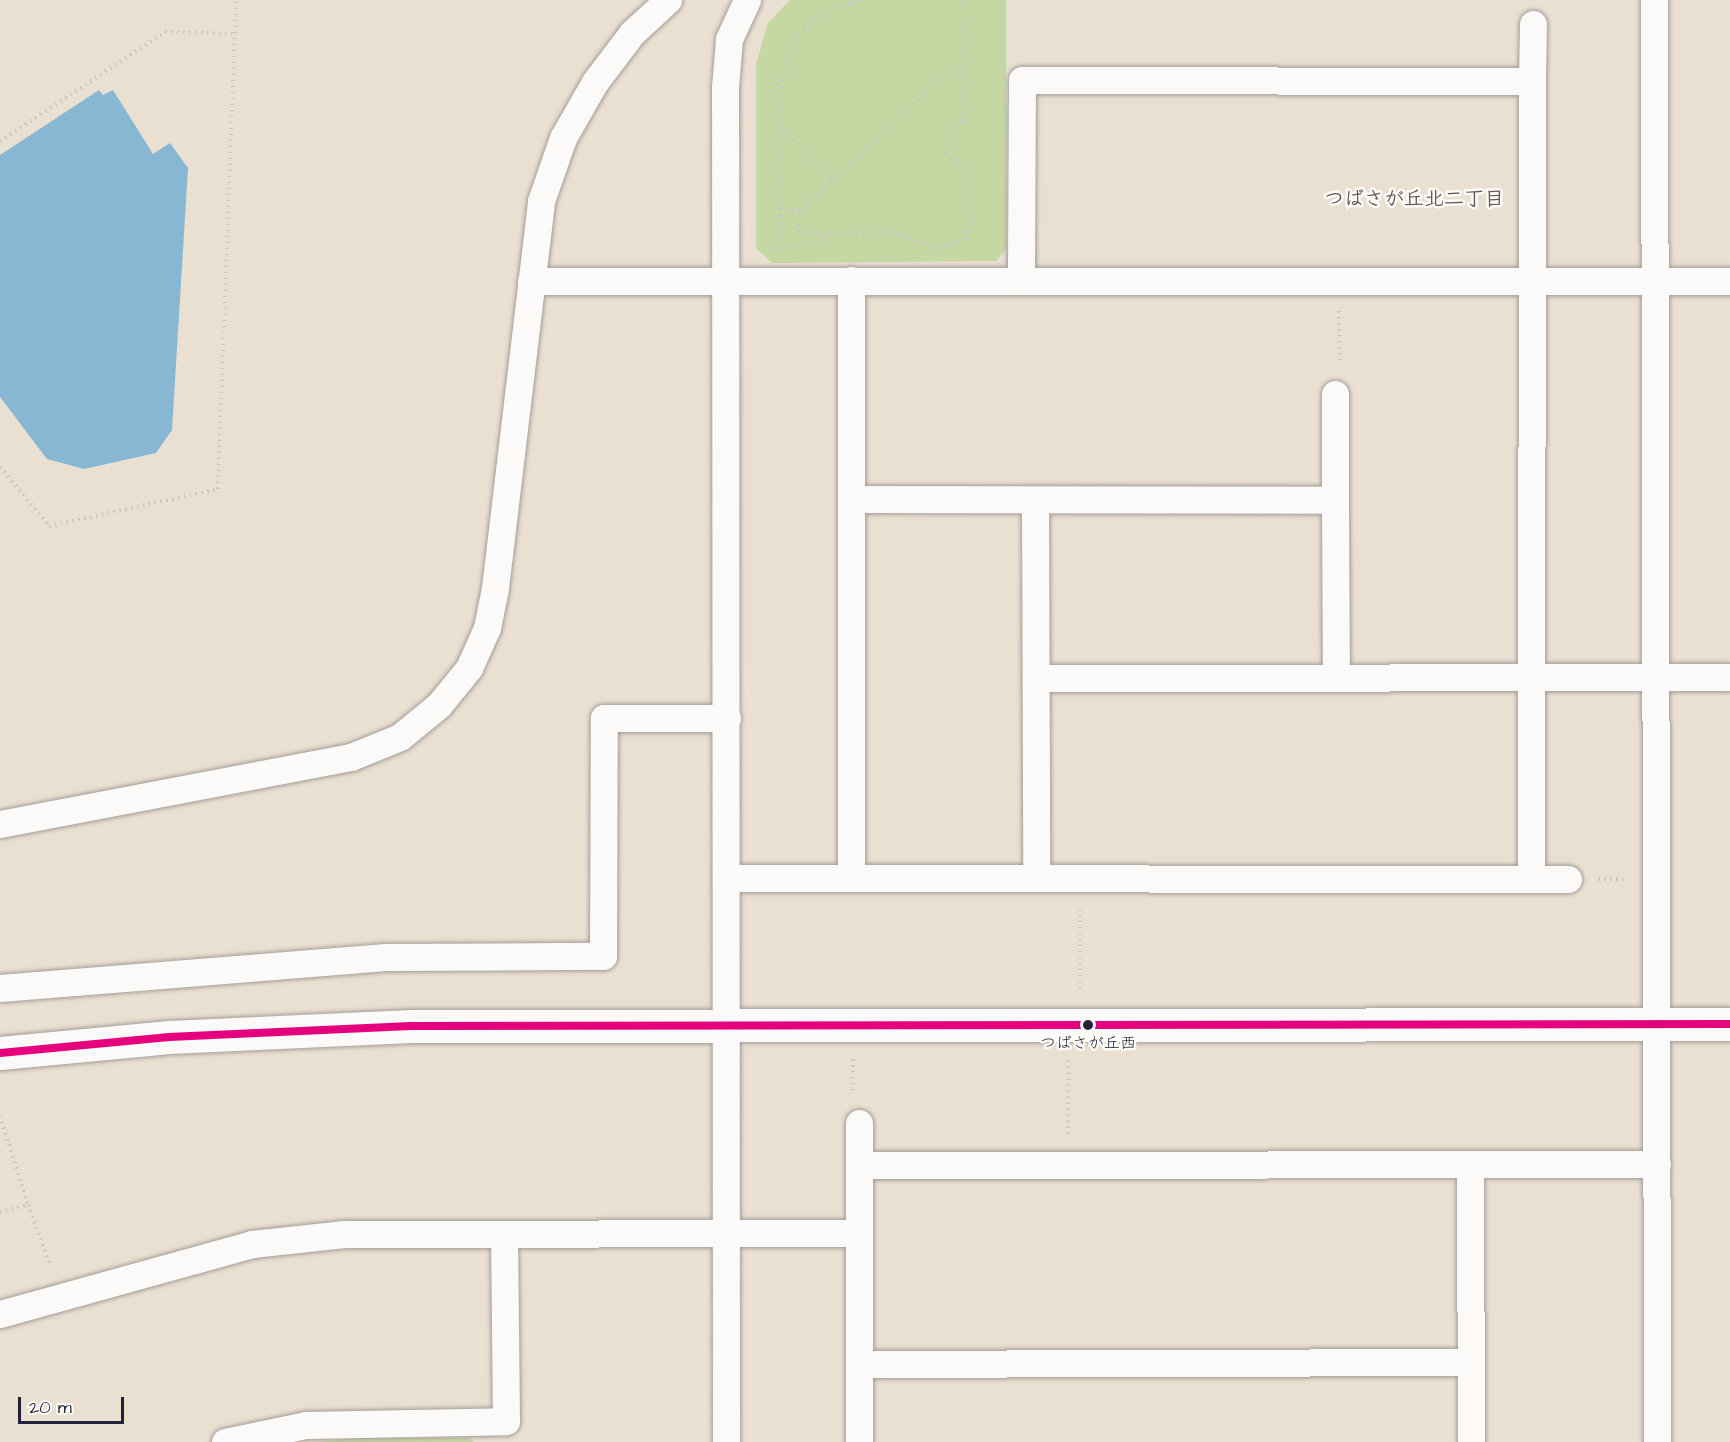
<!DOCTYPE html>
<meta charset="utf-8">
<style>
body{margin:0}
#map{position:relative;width:1730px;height:1442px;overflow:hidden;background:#eae0d2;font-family:"Architects Daughter","Klee One",sans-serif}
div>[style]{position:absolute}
.green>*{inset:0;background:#c5d7a3}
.water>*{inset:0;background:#87b7d3}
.path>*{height:4px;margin-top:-2px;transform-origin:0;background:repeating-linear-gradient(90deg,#c9c6c5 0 1.5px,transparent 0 6px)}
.roads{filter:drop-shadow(0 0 2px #a49d99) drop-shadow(0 0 2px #a49d99)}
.minor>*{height:27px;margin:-13.5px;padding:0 13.5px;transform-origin:13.5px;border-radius:13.5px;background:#fcfaf8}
.tertiary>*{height:33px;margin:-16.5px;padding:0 16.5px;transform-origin:16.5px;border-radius:16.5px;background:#fcfaf8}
.bus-1>*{height:8px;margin:-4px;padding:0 4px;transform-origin:4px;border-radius:4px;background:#e5007d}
.dots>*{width:16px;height:16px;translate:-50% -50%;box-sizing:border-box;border:3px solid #fdfcf7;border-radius:50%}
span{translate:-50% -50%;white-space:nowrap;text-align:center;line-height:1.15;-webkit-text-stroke:5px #fdfcf7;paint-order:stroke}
.bus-label{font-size:16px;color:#22223b}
.neighbourhood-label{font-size:20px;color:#62575a;font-weight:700}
.scale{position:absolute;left:18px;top:1397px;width:106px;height:27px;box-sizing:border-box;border:3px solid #22223b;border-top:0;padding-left:8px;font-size:18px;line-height:21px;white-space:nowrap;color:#22223b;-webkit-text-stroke:4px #fdfcf7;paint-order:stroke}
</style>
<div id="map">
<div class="green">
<i style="clip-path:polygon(790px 0,1006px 0,1006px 250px,996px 261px,772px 263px,756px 248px,756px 64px,768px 23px)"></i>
<i style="clip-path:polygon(357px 1438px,470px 1438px,474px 1442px,316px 1442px)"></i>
</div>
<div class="water">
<i style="clip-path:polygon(99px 90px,103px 95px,113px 90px,153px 154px,170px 143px,188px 168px,172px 430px,156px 453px,84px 469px,47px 459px,0 397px,0 155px)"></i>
</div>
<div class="path">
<i style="left:781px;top:126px;width:74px;rotate:46.6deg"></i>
<i style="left:0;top:141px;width:198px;rotate:-33.4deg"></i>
<i style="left:165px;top:32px;width:69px;rotate:1.7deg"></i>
<i style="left:780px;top:208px;width:36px;rotate:90deg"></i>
<i style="left:799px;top:211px;width:197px;rotate:-42.9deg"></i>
<i style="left:943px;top:77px;width:21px;rotate:-28deg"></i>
<i style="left:830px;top:234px;width:31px;rotate:-176deg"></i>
<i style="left:799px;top:232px;width:21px;rotate:-90deg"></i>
<i style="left:799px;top:211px;width:19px;rotate:-171deg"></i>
<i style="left:780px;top:208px;width:127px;rotate:-89.1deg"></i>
<i style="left:782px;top:81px;width:45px;rotate:-73.2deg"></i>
<i style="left:795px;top:38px;width:40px;rotate:-42deg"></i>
<i style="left:825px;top:11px;width:39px;rotate:-17deg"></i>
<i style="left:773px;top:248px;width:36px;rotate:-5deg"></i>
<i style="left:809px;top:245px;width:25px;rotate:-26deg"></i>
<i style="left:832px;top:234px;width:53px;rotate:-3.2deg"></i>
<i style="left:885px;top:231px;width:58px;rotate:17.2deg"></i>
<i style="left:940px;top:248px;width:27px;rotate:-20deg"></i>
<i style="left:965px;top:239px;width:20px;rotate:-70deg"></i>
<i style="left:972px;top:220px;width:54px;rotate:-101.7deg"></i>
<i style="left:961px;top:167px;width:19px;rotate:-137deg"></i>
<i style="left:947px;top:154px;width:17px;rotate:-87deg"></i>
<i style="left:948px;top:137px;width:21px;rotate:-49deg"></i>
<i style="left:962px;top:121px;width:121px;rotate:-90.5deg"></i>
<i style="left:1339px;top:311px;width:53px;rotate:88.9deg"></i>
<i style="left:0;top:467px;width:77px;rotate:50.3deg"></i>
<i style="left:49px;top:526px;width:173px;rotate:-12.3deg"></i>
<i style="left:218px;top:489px;width:489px;rotate:-87.9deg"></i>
<i style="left:1598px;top:879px;width:26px"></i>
<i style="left:1080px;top:909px;width:82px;rotate:90deg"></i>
<i style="left:853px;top:1059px;width:34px;rotate:90deg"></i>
<i style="left:0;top:1116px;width:93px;rotate:72.5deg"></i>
<i style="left:1068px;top:1134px;width:76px;rotate:-89.2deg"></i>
<i style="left:0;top:1212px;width:29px;rotate:-14deg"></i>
<i style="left:28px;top:1205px;width:66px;rotate:69.6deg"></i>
</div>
<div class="roads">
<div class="minor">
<i style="left:1654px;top:0;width:1442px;rotate:89.88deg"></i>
<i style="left:1532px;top:81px;width:57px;rotate:-89deg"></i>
<i style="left:851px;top:280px;width:598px;rotate:90deg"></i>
<i style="left:531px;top:281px;width:1199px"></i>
<i style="left:1335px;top:394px;width:106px;rotate:90deg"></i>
<i style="left:851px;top:499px;width:484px;rotate:0.1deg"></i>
<i style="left:1335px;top:500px;width:178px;rotate:89.7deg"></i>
<i style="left:1035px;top:500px;width:378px;rotate:89.8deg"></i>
<i style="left:1036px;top:678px;width:694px;rotate:-0.08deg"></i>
<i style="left:0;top:824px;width:357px;rotate:-10.8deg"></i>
<i style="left:351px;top:757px;width:53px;rotate:-22.2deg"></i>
<i style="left:400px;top:737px;width:50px;rotate:-39.4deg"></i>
<i style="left:439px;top:705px;width:48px;rotate:-51deg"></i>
<i style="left:469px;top:668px;width:44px;rotate:-65.8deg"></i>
<i style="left:487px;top:628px;width:41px;rotate:-78.7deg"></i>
<i style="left:495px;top:588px;width:390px;rotate:-83.2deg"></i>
<i style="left:541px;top:201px;width:67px;rotate:-70.8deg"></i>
<i style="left:563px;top:138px;width:64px;rotate:-60.3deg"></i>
<i style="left:595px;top:82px;width:61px;rotate:-52.9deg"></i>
<i style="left:632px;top:33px;width:49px;rotate:-42.5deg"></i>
<i style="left:728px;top:878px;width:803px;rotate:0.07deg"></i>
<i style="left:1531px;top:879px;width:798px;rotate:-89.93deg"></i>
<i style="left:1532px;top:81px;width:510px;rotate:-179.89deg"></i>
<i style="left:1022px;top:80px;width:200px;rotate:90.3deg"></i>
<i style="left:1531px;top:879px;width:37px"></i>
<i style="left:0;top:988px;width:387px;rotate:-4.6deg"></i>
<i style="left:386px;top:957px;width:217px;rotate:-0.3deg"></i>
<i style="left:603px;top:956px;width:238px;rotate:-89.8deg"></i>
<i style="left:604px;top:718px;width:123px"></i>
<i style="left:859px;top:1123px;width:319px;rotate:90deg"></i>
<i style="left:1470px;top:1164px;width:278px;rotate:89.8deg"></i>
<i style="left:859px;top:1165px;width:798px;rotate:-0.07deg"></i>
<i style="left:0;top:1314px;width:262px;rotate:-15.5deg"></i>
<i style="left:252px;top:1244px;width:93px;rotate:-6.2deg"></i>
<i style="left:344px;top:1234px;width:515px;rotate:-0.11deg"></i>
<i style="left:859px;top:1364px;width:612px;rotate:-0.19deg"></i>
<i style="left:225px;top:1442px;width:83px;rotate:-11.9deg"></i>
<i style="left:306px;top:1425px;width:200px;rotate:-1.1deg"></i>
<i style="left:506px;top:1421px;width:187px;rotate:-90.6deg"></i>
<i style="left:726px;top:1442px;width:1355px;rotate:-90.04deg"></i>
<i style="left:725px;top:87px;width:48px;rotate:-85.2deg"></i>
<i style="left:729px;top:39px;width:43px;rotate:-65.2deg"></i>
</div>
<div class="tertiary">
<i style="left:0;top:1053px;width:170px;rotate:-5.4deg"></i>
<i style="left:169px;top:1037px;width:242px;rotate:-2.6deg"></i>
<i style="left:411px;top:1026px;width:1319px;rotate:-0.09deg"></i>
</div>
</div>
<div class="bus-1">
<i style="left:0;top:1053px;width:170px;rotate:-5.4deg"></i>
<i style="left:169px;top:1037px;width:242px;rotate:-2.6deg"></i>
<i style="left:411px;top:1026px;width:1319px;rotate:-0.09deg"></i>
</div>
<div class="dots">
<i style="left:1088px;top:1025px;background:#22223b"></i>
</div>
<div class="bus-label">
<span style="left:1088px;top:1043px">つばさが丘西</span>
</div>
<div class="neighbourhood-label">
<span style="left:1414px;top:199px">つばさが丘北二丁目</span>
</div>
<div class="scale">20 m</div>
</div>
